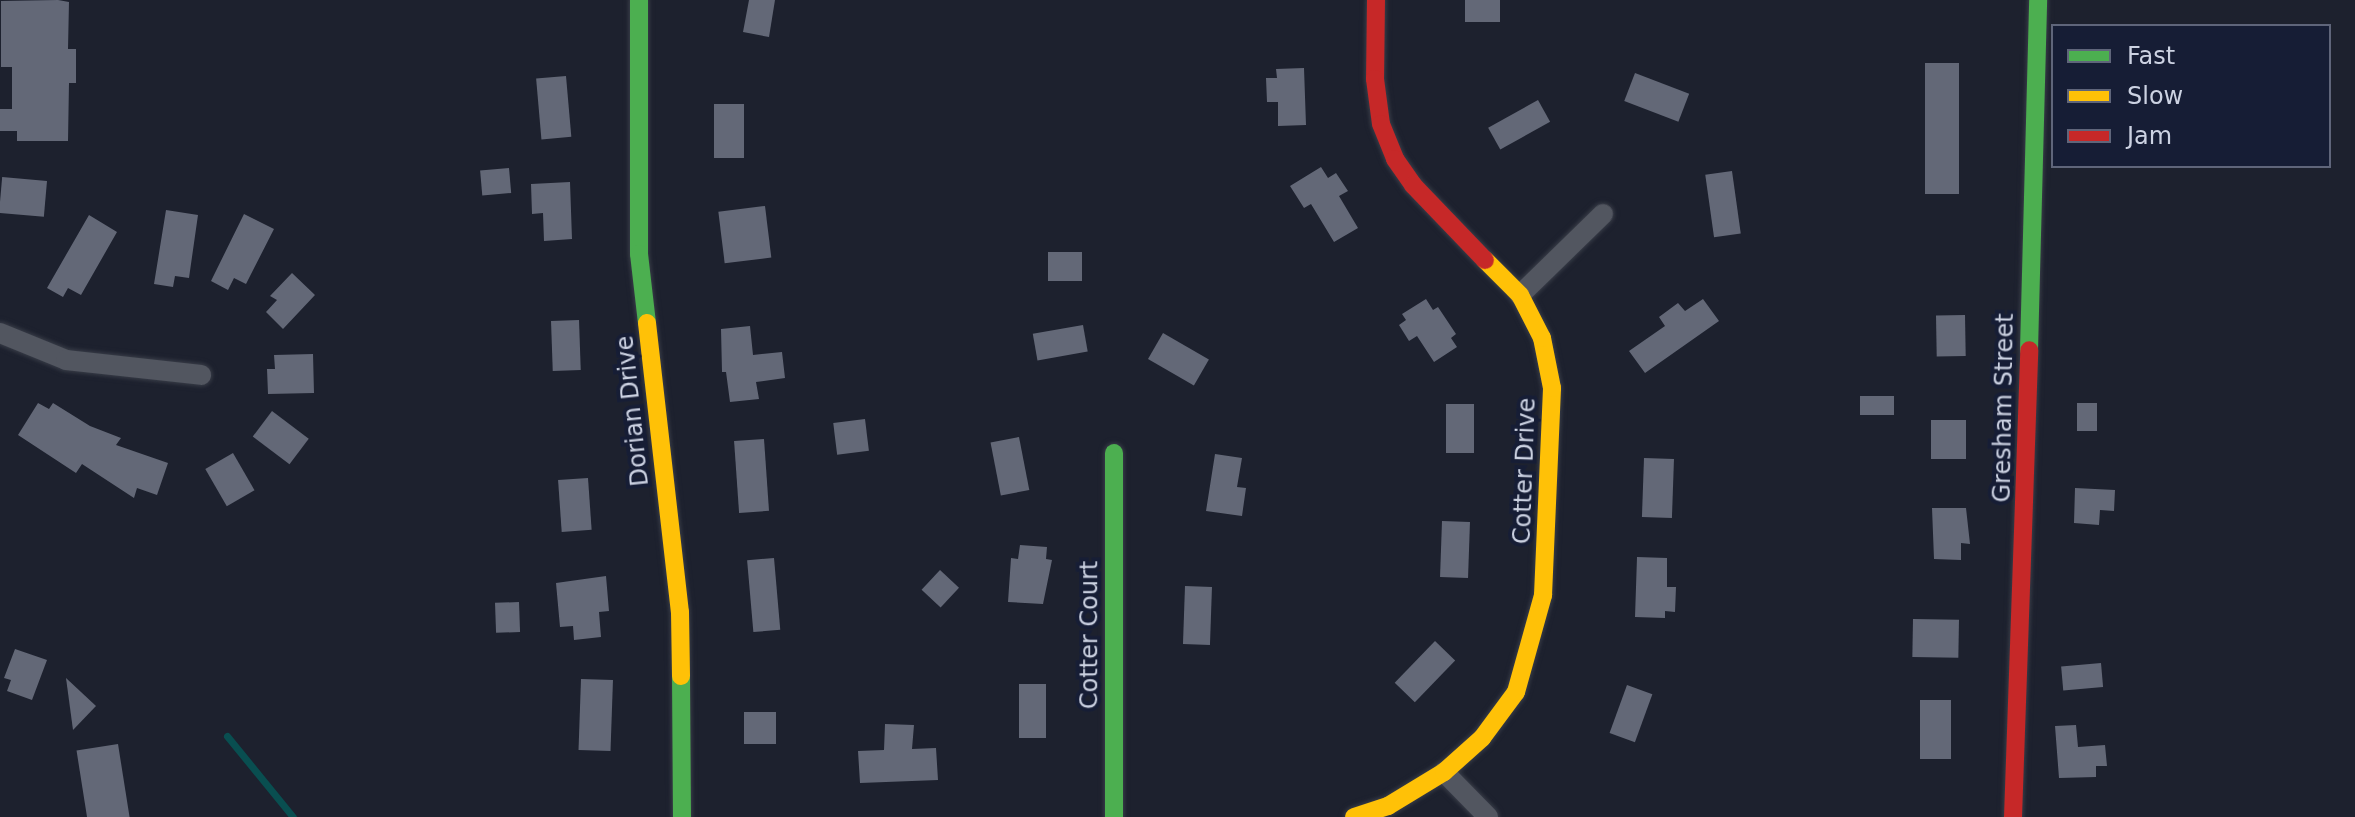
<!DOCTYPE html>
<style>
body{margin:0}
#map{position:relative;width:2355px;height:817px;overflow:hidden;background:#1d212e;font-family:"DejaVu Sans",sans-serif}
div>[style]{position:absolute}
.stream>*{height:7px;margin:-3.5px;padding:0 3.5px;transform-origin:3.5px;border-radius:3.5px;background:#094e50}
.building>*{inset:0;background:#636877;transform-origin:0 0}
.roads{filter:drop-shadow(0 0 2px #383c47) drop-shadow(0 0 2px #383c47)}
.street>*{height:20px;margin:-10px;padding:0 10px;transform-origin:10px;border-radius:10px;background:#525660}
.fast>*{height:18px;margin:-9px;padding:0 9px;transform-origin:9px;border-radius:9px;background:#4caf50}
.slow>*{height:18px;margin:-9px;padding:0 9px;transform-origin:9px;border-radius:9px;background:#ffc107}
.jam>*{height:18px;margin:-9px;padding:0 9px;transform-origin:9px;border-radius:9px;background:#c62828}
span{translate:-50% -50%;white-space:nowrap;text-align:center;line-height:1.15;-webkit-text-stroke:8px #161d35;paint-order:stroke}
.street-label{font-size:24px;color:#ccd2e2}
.legend{position:absolute;left:2051px;top:24px;width:280px;height:144px;box-sizing:border-box;background:#161d35;border:2px solid #5f657a;margin:0;padding:10px 14px;list-style:none;font-size:24px;color:#ccd2e2}
.legend li{display:flex;align-items:center;gap:16px;height:40px}
.legend b{width:40px;border:2px solid #5f657a}
</style>
<div id="map">
<div class="stream">
<i style="left:227px;top:736px;width:104px;rotate:50.8deg"></i>
</div>
<div class="building">
<i style="clip-path:polygon(58px 0,69px 2px,68px 49px,76px 49px,76px 83px,69px 83px,68px 141px,17px 141px,17px 131px,0 131px,0 109px,12px 109px,12px 67px,1px 67px,1px 1px)"></i>
<i style="clip-path:polygon(749px 0,775px 0,769px 37px,743px 32px)"></i>
<i style="left:1465px;top:0;width:35px;height:22px"></i>
<i style="left:1925px;top:63px;width:34px;height:131px"></i>
<i style="clip-path:polygon(1304px 68px,1306px 125px,1278px 126px,1278px 102px,1267px 102px,1266px 78px,1277px 78px,1276px 69px)"></i>
<i style="left:1635px;top:73px;width:58px;height:30px;rotate:21deg"></i>
<i style="left:566px;top:76px;width:61px;height:30px;rotate:85deg"></i>
<i style="left:1538px;top:100px;width:25px;height:57px;rotate:61deg"></i>
<i style="left:714px;top:104px;width:30px;height:54px"></i>
<i style="clip-path:polygon(1321px 167px,1328px 178px,1336px 173px,1348px 191px,1339px 196px,1358px 228px,1334px 242px,1311px 204px,1304px 208px,1290px 186px)"></i>
<i style="left:509px;top:168px;width:25px;height:29px;rotate:85deg"></i>
<i style="left:1732px;top:171px;width:63px;height:27px;rotate:82deg"></i>
<i style="left:47px;top:181px;width:36px;height:45px;rotate:95deg"></i>
<i style="clip-path:polygon(570px 182px,572px 239px,544px 241px,543px 213px,532px 214px,531px 184px)"></i>
<i style="left:765px;top:206px;width:52px;height:47px;rotate:83deg"></i>
<i style="clip-path:polygon(166px 210px,198px 215px,189px 278px,175px 276px,173px 287px,154px 284px)"></i>
<i style="clip-path:polygon(244px 214px,274px 229px,246px 284px,234px 278px,228px 290px,211px 281px)"></i>
<i style="clip-path:polygon(89px 215px,117px 232px,81px 295px,68px 288px,63px 297px,47px 288px)"></i>
<i style="left:1048px;top:252px;width:34px;height:29px"></i>
<i style="clip-path:polygon(292px 273px,315px 295px,283px 329px,266px 312px,277px 300px,270px 296px)"></i>
<i style="clip-path:polygon(1426px 299px,1433px 310px,1438px 307px,1456px 334px,1451px 338px,1457px 347px,1434px 362px,1417px 336px,1409px 341px,1399px 325px,1406px 320px,1402px 314px)"></i>
<i style="clip-path:polygon(1703px 299px,1719px 321px,1645px 373px,1629px 351px,1665px 326px,1659px 317px,1678px 303px,1685px 311px)"></i>
<i style="left:1965px;top:315px;width:41px;height:29px;rotate:89deg"></i>
<i style="left:579px;top:320px;width:50px;height:28px;rotate:88deg"></i>
<i style="left:1083px;top:325px;width:27px;height:51px;rotate:80deg"></i>
<i style="clip-path:polygon(750px 326px,753px 355px,782px 352px,785px 378px,756px 382px,759px 399px,730px 402px,726px 372px,722px 372px,721px 329px)"></i>
<i style="left:1163px;top:333px;width:53px;height:30px;rotate:30deg"></i>
<i style="clip-path:polygon(313px 354px,314px 393px,268px 394px,267px 369px,275px 369px,274px 355px)"></i>
<i style="left:1860px;top:396px;width:34px;height:19px"></i>
<i style="clip-path:polygon(38px 403px,49px 409px,53px 403px,90px 426px,121px 438px,116px 445px,168px 463px,157px 495px,137px 488px,134px 498px,82px 464px,76px 473px,18px 435px)"></i>
<i style="left:2077px;top:403px;width:20px;height:28px"></i>
<i style="left:1446px;top:404px;width:28px;height:49px"></i>
<i style="left:272px;top:411px;width:46px;height:32px;rotate:37deg"></i>
<i style="left:865px;top:419px;width:32px;height:32px;rotate:83deg"></i>
<i style="left:1931px;top:420px;width:35px;height:39px"></i>
<i style="left:1019px;top:437px;width:54px;height:29px;rotate:79deg"></i>
<i style="left:764px;top:439px;width:72px;height:30px;rotate:86deg"></i>
<i style="left:233px;top:453px;width:43px;height:32px;rotate:60deg"></i>
<i style="clip-path:polygon(1215px 454px,1242px 458px,1237px 487px,1246px 488px,1242px 516px,1206px 511px)"></i>
<i style="left:1644px;top:458px;width:30px;height:59px;rotate:2deg"></i>
<i style="left:588px;top:478px;width:52px;height:30px;rotate:86deg"></i>
<i style="clip-path:polygon(2075px 488px,2115px 490px,2114px 511px,2100px 510px,2099px 525px,2074px 523px)"></i>
<i style="clip-path:polygon(1932px 508px,1966px 508px,1970px 544px,1961px 543px,1961px 560px,1934px 559px)"></i>
<i style="left:1442px;top:521px;width:28px;height:56px;rotate:2deg"></i>
<i style="clip-path:polygon(1020px 545px,1047px 547px,1046px 559px,1052px 560px,1043px 604px,1008px 602px,1011px 558px,1018px 559px)"></i>
<i style="clip-path:polygon(1637px 557px,1667px 558px,1667px 587px,1676px 587px,1675px 612px,1665px 611px,1665px 618px,1635px 617px)"></i>
<i style="left:774px;top:558px;width:72px;height:27px;rotate:85deg"></i>
<i style="left:940px;top:570px;width:26px;height:27px;rotate:43deg"></i>
<i style="clip-path:polygon(606px 576px,609px 611px,599px 612px,601px 637px,574px 640px,573px 626px,560px 627px,556px 583px)"></i>
<i style="left:1185px;top:586px;width:27px;height:58px;rotate:2deg"></i>
<i style="left:519px;top:602px;width:30px;height:24px;rotate:88deg"></i>
<i style="left:1913px;top:619px;width:46px;height:38px;rotate:1deg"></i>
<i style="left:1435px;top:641px;width:28px;height:58px;rotate:44deg"></i>
<i style="clip-path:polygon(15px 649px,47px 660px,32px 700px,7px 691px,11px 680px,4px 678px)"></i>
<i style="left:2101px;top:663px;width:24px;height:40px;rotate:85deg"></i>
<i style="clip-path:polygon(66px 678px,96px 706px,73px 730px)"></i>
<i style="left:581px;top:679px;width:32px;height:71px;rotate:2deg"></i>
<i style="left:1019px;top:684px;width:27px;height:54px"></i>
<i style="left:1627px;top:685px;width:27px;height:51px;rotate:20deg"></i>
<i style="left:1920px;top:700px;width:31px;height:59px"></i>
<i style="left:744px;top:712px;width:32px;height:32px"></i>
<i style="clip-path:polygon(885px 724px,914px 725px,912px 749px,936px 748px,938px 780px,860px 783px,858px 751px,884px 750px)"></i>
<i style="clip-path:polygon(2076px 725px,2078px 747px,2105px 745px,2107px 766px,2096px 766px,2096px 777px,2059px 778px,2055px 726px)"></i>
<i style="left:118px;top:744px;width:74px;height:42px;rotate:81deg"></i>
</div>
<div class="roads">
<div class="street">
<i style="left:1520px;top:295px;width:116px;rotate:-44.3deg"></i>
<i style="left:0;top:333px;width:71px;rotate:22.2deg"></i>
<i style="left:66px;top:360px;width:136px;rotate:6.3deg"></i>
<i style="left:1444px;top:772px;width:63px;rotate:45.6deg"></i>
</div>
<div class="fast">
<i style="left:639px;top:0;width:254px;rotate:90deg"></i>
<i style="left:639px;top:254px;width:69px;rotate:83.4deg"></i>
<i style="left:2029px;top:350px;width:350px;rotate:-88.5deg"></i>
<i style="left:1114px;top:453px;width:364px;rotate:90deg"></i>
<i style="left:681px;top:676px;width:141px;rotate:89.6deg"></i>
</div>
<div class="slow">
<i style="left:647px;top:323px;width:291px;rotate:83.5deg"></i>
<i style="left:680px;top:612px;width:64px;rotate:89.1deg"></i>
<i style="left:1354px;top:817px;width:36px;rotate:-18deg"></i>
<i style="left:1388px;top:806px;width:66px;rotate:-31.3deg"></i>
<i style="left:1444px;top:772px;width:51px;rotate:-41.8deg"></i>
<i style="left:1482px;top:738px;width:57px;rotate:-53.5deg"></i>
<i style="left:1516px;top:692px;width:101px;rotate:-74.4deg"></i>
<i style="left:1543px;top:595px;width:207px;rotate:-87.5deg"></i>
<i style="left:1552px;top:388px;width:51px;rotate:-101.3deg"></i>
<i style="left:1542px;top:338px;width:48px;rotate:-117.1deg"></i>
<i style="left:1520px;top:295px;width:49px;rotate:-135deg"></i>
</div>
<div class="jam">
<i style="left:1376px;top:0;width:79px;rotate:90.7deg"></i>
<i style="left:1375px;top:79px;width:45px;rotate:82.4deg"></i>
<i style="left:1381px;top:124px;width:38px;rotate:68deg"></i>
<i style="left:1395px;top:159px;width:32px;rotate:55deg"></i>
<i style="left:1413px;top:185px;width:104px;rotate:46.2deg"></i>
<i style="left:2013px;top:817px;width:467px;rotate:-88deg"></i>
</div>
</div>
<div class="street-label">
<span style="left:2004px;top:408px;rotate:-89deg">Gresham Street</span>
<span style="left:633px;top:411px;rotate:-96deg">Dorian Drive</span>
<span style="left:1525px;top:471px;rotate:-88deg">Cotter Drive</span>
<span style="left:1090px;top:635px;rotate:-90deg">Cotter Court</span>
</div>
<ul class="legend">
<li><b style="height:10px;background:#4caf50"></b>Fast</li>
<li><b style="height:10px;background:#ffc107"></b>Slow</li>
<li><b style="height:10px;background:#c62828"></b>Jam</li>
</ul>
</div>
